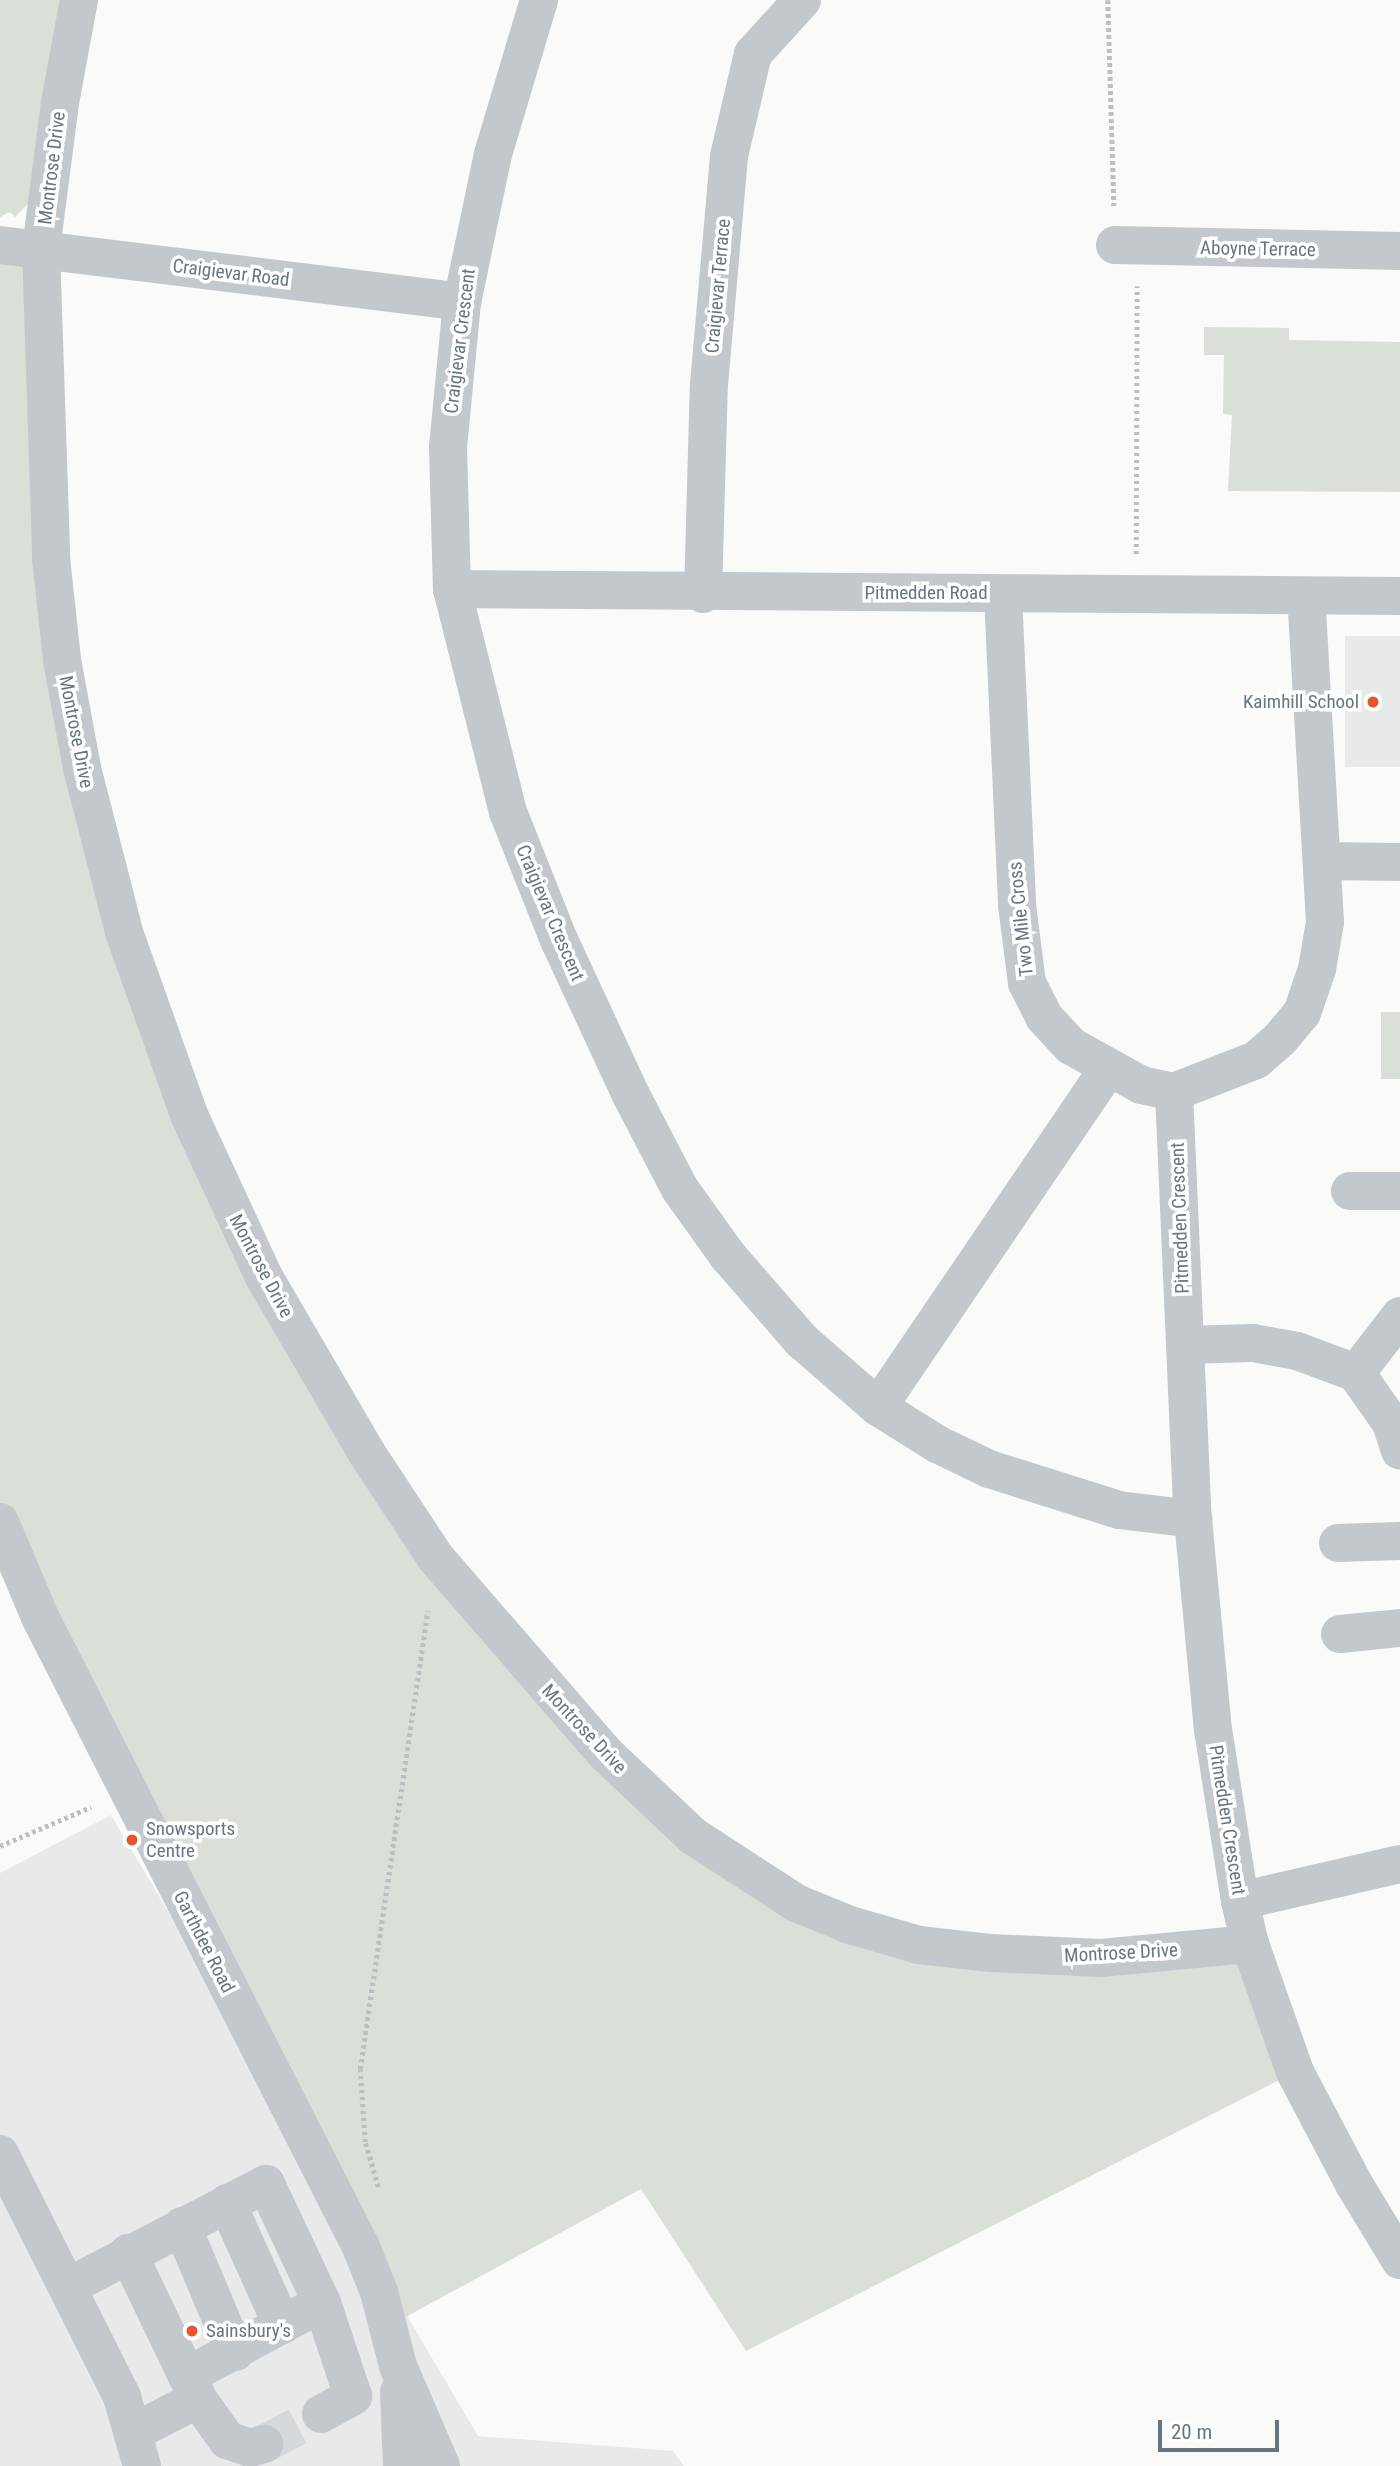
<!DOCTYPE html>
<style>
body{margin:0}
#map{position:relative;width:1400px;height:2466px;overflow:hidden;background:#fafaf8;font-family:"Roboto Condensed",sans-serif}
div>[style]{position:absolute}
.built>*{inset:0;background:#e8e9e9;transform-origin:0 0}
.green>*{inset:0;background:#dadfd7;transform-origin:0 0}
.minor-tunnel>*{height:38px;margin-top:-19px;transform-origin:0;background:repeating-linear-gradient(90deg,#d5d9db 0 38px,transparent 0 57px)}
.path>*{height:4.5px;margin-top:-2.25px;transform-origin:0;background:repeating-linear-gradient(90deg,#bbbfc2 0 3.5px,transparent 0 7px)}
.minor>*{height:38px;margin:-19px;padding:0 19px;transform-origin:19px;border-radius:19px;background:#c3c8cc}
.dots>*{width:19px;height:19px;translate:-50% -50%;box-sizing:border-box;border:4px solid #fff;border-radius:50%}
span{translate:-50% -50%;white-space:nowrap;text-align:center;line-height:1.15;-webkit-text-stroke:7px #fff;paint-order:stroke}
.street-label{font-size:19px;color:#657683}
.poi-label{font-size:19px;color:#657683}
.right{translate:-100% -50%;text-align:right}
.left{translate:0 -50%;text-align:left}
.scale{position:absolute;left:1158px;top:2420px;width:121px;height:32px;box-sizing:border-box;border:4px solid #657683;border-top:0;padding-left:9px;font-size:21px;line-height:24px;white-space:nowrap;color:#657683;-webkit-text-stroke:5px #fff;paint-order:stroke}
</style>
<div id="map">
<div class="built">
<i style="left:1345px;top:636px;width:55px;height:131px"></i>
<i style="clip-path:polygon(111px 1815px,478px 2436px,673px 2451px,684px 2466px,0 2466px,0 1873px)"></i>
</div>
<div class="green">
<i style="clip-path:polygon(0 0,63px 0,30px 202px,15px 217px,10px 212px,0 217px)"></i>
<i style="clip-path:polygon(0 245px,41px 249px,47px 478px,124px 932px,368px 1455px,693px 1836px,919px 1945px,1250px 1944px,1295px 2072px,746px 2351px,641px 2189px,389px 2326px,0 1522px)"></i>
<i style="clip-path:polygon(1204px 327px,1289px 328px,1289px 340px,1400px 342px,1400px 492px,1228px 491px,1232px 415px,1223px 414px,1224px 355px,1204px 355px)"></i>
<i style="left:1381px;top:1012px;width:19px;height:67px"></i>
</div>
<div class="minor-tunnel">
<i style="left:264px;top:2444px;width:64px;rotate:-27.8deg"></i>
</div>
<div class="path">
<i style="left:1108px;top:0;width:206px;rotate:88.3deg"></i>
<i style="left:1136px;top:554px;width:268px;rotate:-89.8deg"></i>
<i style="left:0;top:1846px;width:99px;rotate:-23.2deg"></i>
<i style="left:378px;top:2187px;width:47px;rotate:-106.1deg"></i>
<i style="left:365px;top:2142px;width:73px;rotate:-93.9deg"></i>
<i style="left:360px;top:2069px;width:463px;rotate:-81.6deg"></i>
</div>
<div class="minor">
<i style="left:79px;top:0;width:105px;rotate:100.5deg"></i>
<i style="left:60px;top:103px;width:147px;rotate:97.4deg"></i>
<i style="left:41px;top:249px;width:309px;rotate:88.1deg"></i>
<i style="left:51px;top:558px;width:103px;rotate:83.8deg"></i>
<i style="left:62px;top:660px;width:110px;rotate:79.5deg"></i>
<i style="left:82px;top:768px;width:169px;rotate:75.6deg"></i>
<i style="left:124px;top:932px;width:196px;rotate:70.4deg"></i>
<i style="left:190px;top:1117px;width:176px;rotate:65.2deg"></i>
<i style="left:264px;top:1277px;width:206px;rotate:59.7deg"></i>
<i style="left:368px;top:1455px;width:123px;rotate:56.6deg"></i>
<i style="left:436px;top:1558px;width:259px;rotate:49.1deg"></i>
<i style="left:606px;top:1754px;width:120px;rotate:43.3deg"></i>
<i style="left:693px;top:1836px;width:123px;rotate:33deg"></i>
<i style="left:796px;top:1903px;width:58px;rotate:22.2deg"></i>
<i style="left:850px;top:1925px;width:72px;rotate:16.2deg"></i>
<i style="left:919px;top:1945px;width:73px;rotate:6.3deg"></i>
<i style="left:992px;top:1953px;width:109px;rotate:2.6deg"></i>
<i style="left:1101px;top:1958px;width:150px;rotate:-5.4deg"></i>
<i style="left:539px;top:0;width:161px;rotate:106.6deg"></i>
<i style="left:493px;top:154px;width:151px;rotate:101.8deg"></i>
<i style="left:462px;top:302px;width:146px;rotate:95.5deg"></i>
<i style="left:448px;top:447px;width:142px;rotate:88.4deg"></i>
<i style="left:452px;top:589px;width:230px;rotate:75.9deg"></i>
<i style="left:508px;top:812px;width:138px;rotate:68.3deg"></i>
<i style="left:559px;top:940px;width:171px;rotate:65.1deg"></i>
<i style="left:631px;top:1095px;width:106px;rotate:62.5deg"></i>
<i style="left:680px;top:1189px;width:82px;rotate:54.4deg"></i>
<i style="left:728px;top:1256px;width:113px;rotate:49deg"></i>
<i style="left:802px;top:1341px;width:101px;rotate:41deg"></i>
<i style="left:878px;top:1407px;width:70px;rotate:32.1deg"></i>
<i style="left:937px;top:1444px;width:58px;rotate:25.7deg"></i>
<i style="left:989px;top:1469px;width:136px;rotate:17.5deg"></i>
<i style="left:1119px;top:1510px;width:75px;rotate:6.9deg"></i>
<i style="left:0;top:245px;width:466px;rotate:7deg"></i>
<i style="left:1115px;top:245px;width:285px;rotate:1.2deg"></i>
<i style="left:452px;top:589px;width:948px;rotate:0.42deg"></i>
<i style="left:703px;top:594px;width:209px;rotate:-88.4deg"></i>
<i style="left:709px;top:385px;width:230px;rotate:-85deg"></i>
<i style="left:729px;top:156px;width:105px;rotate:-76.8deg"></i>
<i style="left:753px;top:54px;width:73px;rotate:-47.8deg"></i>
<i style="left:1003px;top:594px;width:311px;rotate:87.4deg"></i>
<i style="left:1017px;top:905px;width:79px;rotate:82.7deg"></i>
<i style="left:1027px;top:983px;width:38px;rotate:63deg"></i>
<i style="left:1044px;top:1017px;width:40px;rotate:47deg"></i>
<i style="left:1071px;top:1046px;width:80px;rotate:29.1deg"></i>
<i style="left:1141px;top:1085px;width:34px;rotate:12deg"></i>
<i style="left:1174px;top:1092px;width:88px;rotate:-21.3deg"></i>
<i style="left:1256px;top:1060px;width:32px;rotate:-41deg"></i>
<i style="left:1280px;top:1039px;width:34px;rotate:-50deg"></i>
<i style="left:1302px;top:1013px;width:46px;rotate:-71.2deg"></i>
<i style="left:1317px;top:969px;width:48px;rotate:-80.3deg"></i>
<i style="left:1325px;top:922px;width:326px;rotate:-93.3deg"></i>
<i style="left:1323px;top:861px;width:77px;rotate:0.7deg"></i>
<i style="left:1174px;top:1092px;width:427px;rotate:87.5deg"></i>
<i style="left:1193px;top:1519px;width:211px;rotate:84.6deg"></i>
<i style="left:1213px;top:1729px;width:174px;rotate:81.1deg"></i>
<i style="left:1240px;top:1901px;width:44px;rotate:76.9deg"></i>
<i style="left:1250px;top:1944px;width:136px;rotate:70.6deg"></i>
<i style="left:1295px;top:2072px;width:127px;rotate:62.2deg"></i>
<i style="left:1354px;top:2184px;width:89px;rotate:58.8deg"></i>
<i style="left:1350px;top:1191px;width:50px"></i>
<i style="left:1185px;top:1345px;width:68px;rotate:-1.7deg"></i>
<i style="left:1253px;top:1343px;width:45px;rotate:10.3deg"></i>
<i style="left:1297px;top:1351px;width:63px;rotate:20.4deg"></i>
<i style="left:1356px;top:1373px;width:61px;rotate:55deg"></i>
<i style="left:1391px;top:1423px;width:29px;rotate:72deg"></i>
<i style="left:1356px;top:1373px;width:72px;rotate:-52.3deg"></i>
<i style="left:878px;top:1407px;width:407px;rotate:-55.8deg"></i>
<i style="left:0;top:1522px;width:103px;rotate:67.2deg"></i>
<i style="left:40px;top:1617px;width:707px;rotate:63deg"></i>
<i style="left:361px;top:2247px;width:48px;rotate:68.2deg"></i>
<i style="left:379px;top:2292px;width:76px;rotate:75.6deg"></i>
<i style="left:398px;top:2366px;width:109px;rotate:66.7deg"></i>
<i style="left:1338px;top:1543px;width:62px;rotate:-1.8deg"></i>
<i style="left:1340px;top:1634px;width:60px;rotate:-5.7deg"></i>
<i style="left:1240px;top:1901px;width:164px;rotate:-13deg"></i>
<i style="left:0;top:2154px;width:272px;rotate:63.3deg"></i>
<i style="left:122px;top:2397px;width:72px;rotate:73.8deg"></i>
<i style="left:227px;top:2203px;width:134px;rotate:65.7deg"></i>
<i style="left:182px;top:2226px;width:137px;rotate:67.2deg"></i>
<i style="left:128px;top:2253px;width:136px;rotate:64.4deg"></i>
<i style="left:69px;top:2286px;width:222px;rotate:-27.4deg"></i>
<i style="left:266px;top:2184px;width:132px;rotate:64.8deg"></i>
<i style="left:322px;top:2303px;width:153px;rotate:151.6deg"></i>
<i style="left:187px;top:2376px;width:25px;rotate:64deg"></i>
<i style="left:198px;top:2399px;width:74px;rotate:152.7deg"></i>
<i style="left:399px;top:2392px;width:74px;rotate:87.7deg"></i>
<i style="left:198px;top:2399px;width:50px;rotate:54.7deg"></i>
<i style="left:227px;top:2440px;width:24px;rotate:19deg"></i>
<i style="left:250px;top:2448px;width:15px;rotate:-16deg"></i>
<i style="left:321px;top:2414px;width:37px;rotate:-29deg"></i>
<i style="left:353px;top:2396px;width:98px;rotate:-108.4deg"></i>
</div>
<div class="dots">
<i style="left:1373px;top:702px;background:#e4572e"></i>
<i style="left:132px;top:1840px;background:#e4572e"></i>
<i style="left:192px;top:2331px;background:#e4572e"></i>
</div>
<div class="street-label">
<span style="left:52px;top:168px;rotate:-83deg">Montrose Drive</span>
<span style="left:1258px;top:249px;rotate:1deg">Aboyne Terrace</span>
<span style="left:231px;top:273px;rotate:7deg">Craigievar Road</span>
<span style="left:718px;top:286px;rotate:-85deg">Craigievar Terrace</span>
<span style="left:460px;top:341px;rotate:-83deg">Craigievar Crescent</span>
<span style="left:926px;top:593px">Pitmedden Road</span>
<span style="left:76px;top:732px;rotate:79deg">Montrose Drive</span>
<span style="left:550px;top:913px;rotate:67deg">Craigievar Crescent</span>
<span style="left:1021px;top:919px;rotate:-96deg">Two Mile Cross</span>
<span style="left:1180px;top:1218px;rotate:-92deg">Pitmedden Crescent</span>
<span style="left:261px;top:1266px;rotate:62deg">Montrose Drive</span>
<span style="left:584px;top:1729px;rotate:47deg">Montrose Drive</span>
<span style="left:1227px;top:1820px;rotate:81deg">Pitmedden Crescent</span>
<span style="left:204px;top:1942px;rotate:63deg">Garthdee Road</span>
<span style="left:1121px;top:1953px;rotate:-3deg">Montrose Drive</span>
</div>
<div class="poi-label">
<span class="right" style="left:1359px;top:702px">Kaimhill School</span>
<span class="left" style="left:146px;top:1840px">Snowsports<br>Centre</span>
<span class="left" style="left:206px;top:2331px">Sainsbury's</span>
</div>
<div class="scale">20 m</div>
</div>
